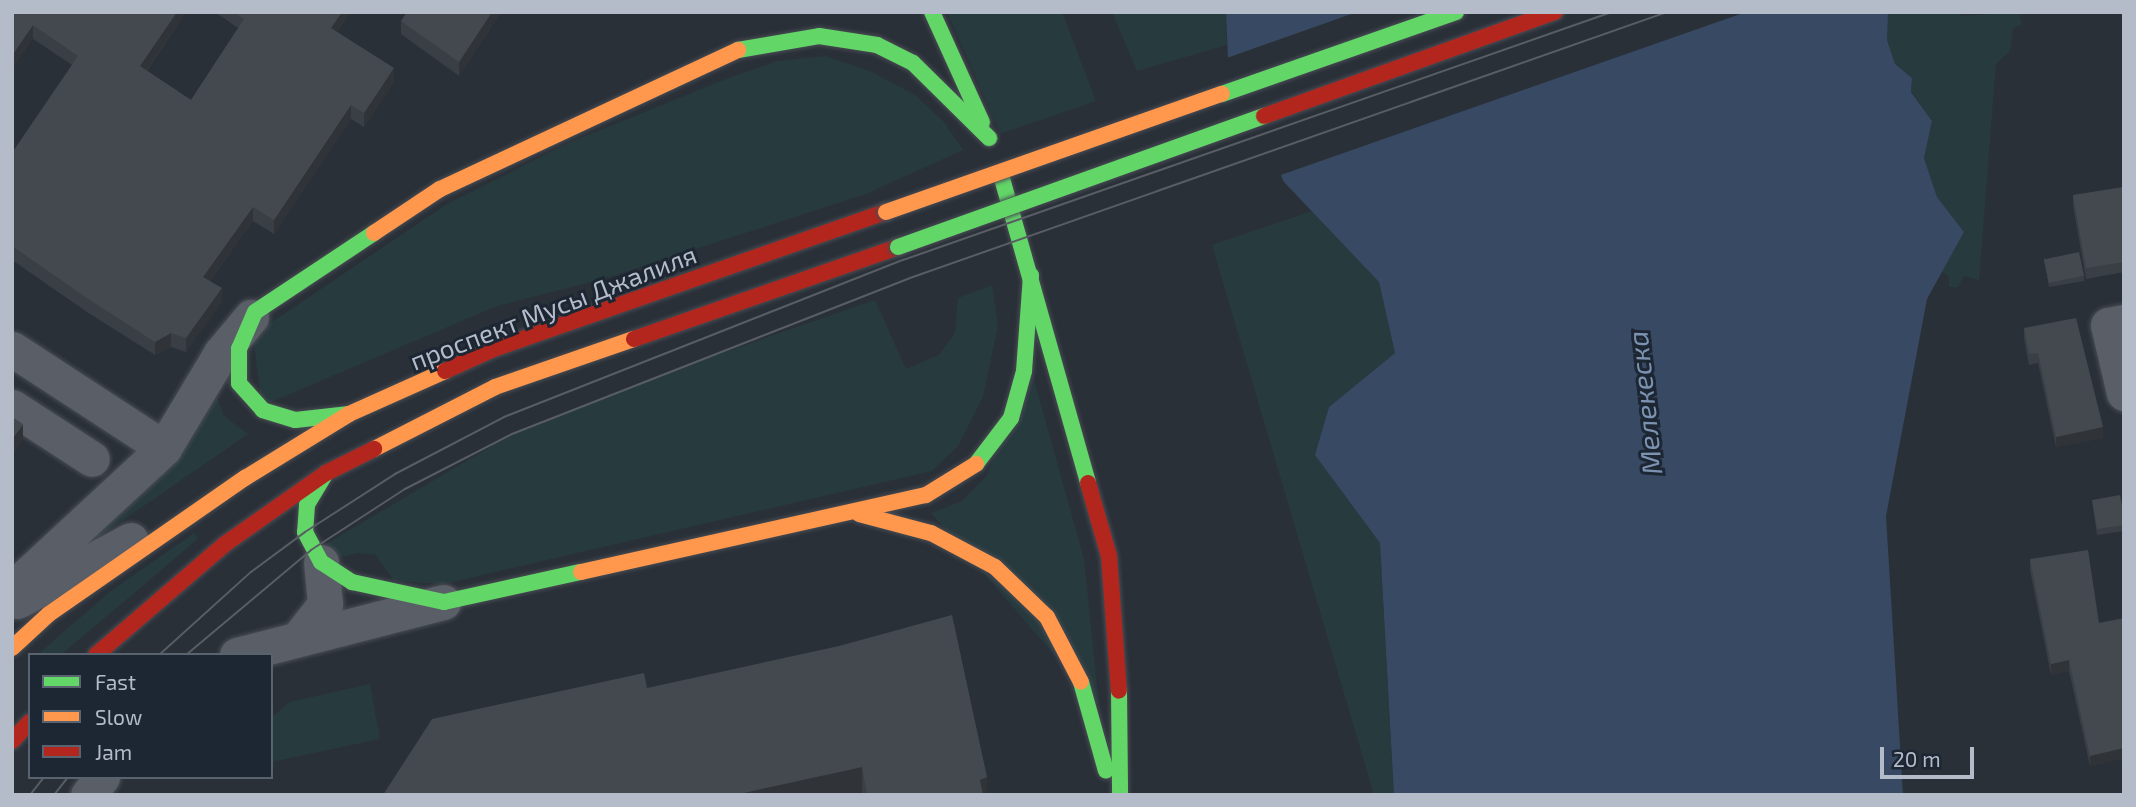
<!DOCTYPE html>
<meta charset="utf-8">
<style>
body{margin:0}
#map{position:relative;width:2136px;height:807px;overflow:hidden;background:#2a3038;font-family:"Exo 2",sans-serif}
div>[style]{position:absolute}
.green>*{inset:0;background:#273a3e}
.water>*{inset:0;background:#384963}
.pier>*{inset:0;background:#2a3038}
.roads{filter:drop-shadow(0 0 2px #484c53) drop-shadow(0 0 2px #484c53)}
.street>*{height:35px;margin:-17.5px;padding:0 17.5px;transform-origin:17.5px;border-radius:17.5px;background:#5a5e66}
.fast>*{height:16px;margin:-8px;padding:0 8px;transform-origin:8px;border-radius:8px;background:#63d668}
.slow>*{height:16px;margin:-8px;padding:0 8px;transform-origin:8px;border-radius:8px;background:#ff974d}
.jam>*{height:16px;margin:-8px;padding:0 8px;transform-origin:8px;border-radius:8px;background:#b3261e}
.tram>*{height:2px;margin:-1px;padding:0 1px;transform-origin:1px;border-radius:1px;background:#595d64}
.bridges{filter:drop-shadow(0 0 2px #484c55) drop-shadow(0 0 2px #484c55)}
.fast-bridge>*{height:16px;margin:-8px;padding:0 8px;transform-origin:8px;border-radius:8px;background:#63d668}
.slow-bridge>*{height:16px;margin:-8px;padding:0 8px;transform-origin:8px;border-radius:8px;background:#ff974d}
.jam-bridge>*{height:16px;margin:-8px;padding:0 8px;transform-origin:8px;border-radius:8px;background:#b3261e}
.wall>*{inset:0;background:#3a3f45}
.shaded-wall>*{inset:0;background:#303338}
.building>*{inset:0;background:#444950;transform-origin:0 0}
span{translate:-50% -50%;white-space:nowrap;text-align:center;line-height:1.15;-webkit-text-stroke:6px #1d2633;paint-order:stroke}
.street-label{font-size:26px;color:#b4bcc9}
.water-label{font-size:28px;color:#7c92b1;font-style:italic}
.frame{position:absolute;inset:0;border:14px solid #b4bcc9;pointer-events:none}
.legend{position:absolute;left:28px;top:653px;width:245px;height:126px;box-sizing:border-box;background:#1d2633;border:2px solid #59626f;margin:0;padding:9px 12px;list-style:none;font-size:21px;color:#b4bcc9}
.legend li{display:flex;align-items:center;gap:14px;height:35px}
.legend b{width:35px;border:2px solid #59626f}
.scale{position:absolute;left:1880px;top:747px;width:94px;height:32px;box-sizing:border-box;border:4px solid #b4bcc9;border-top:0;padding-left:9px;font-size:21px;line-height:24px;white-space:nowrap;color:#b4bcc9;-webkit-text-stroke:5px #1d2633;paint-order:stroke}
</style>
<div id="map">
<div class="green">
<i style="clip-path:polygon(947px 12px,1062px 12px,1096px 101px,1000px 134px)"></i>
<i style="clip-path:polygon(1112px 12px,1226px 12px,1227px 45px,1137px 71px)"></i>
<i style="clip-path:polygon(1955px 12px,1963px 16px,2019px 12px,2022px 25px,2013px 28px,2010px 51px,1996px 64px,1979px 280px,1964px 276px,1958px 287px,1949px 287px,1949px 277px,1942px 272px,1964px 232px,1937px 197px,1924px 158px,1932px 121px,1911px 91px,1912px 78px,1895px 64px,1887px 40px,1886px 13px)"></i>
<i style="clip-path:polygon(825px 56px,870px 71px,915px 95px,944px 122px,963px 150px,866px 194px,603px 279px,497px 306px,271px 402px,261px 400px,253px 335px,447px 204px,568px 143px,726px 79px,778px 61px)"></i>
<i style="clip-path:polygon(1312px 211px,1379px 282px,1395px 353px,1329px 407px,1316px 455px,1380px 543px,1394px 795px,1374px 795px,1212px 245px)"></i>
<i style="clip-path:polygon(992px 285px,998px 326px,983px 397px,958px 446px,932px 471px,443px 584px,394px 581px,376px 555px,358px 553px,336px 558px,326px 544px,512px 434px,690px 364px,875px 300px,906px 369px,939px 355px,955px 333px,958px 298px)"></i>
<i style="clip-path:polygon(1031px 369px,1084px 559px,1099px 706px,931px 513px,962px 501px,986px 476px)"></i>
<i style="clip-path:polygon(213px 387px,224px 416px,248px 434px,77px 552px)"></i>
<i style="clip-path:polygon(194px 533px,198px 539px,61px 655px,37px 655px,112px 590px)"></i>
<i style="clip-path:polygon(370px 684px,380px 739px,271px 762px,271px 718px,289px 702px)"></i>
</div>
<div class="water">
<i style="clip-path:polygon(1226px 12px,1888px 12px,1887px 40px,1895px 64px,1912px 78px,1911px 92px,1932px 121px,1924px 158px,1937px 197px,1964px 232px,1927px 299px,1886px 516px,1903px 795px,1394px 795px,1380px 543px,1315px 455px,1329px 407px,1395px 353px,1379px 282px,1284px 182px,1228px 58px)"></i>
</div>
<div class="pier">
<i style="clip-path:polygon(1357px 12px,1746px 12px,1278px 176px,1224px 59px)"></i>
</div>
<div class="roads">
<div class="street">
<i style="left:2124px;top:322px;width:16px;rotate:169deg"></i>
<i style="left:2108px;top:325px;width:70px;rotate:76.8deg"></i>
<i style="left:12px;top:349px;width:181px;rotate:33.1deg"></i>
<i style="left:12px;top:407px;width:95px;rotate:33deg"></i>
<i style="left:12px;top:589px;width:207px;rotate:-42.8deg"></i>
<i style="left:164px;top:448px;width:111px;rotate:-59deg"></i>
<i style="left:221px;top:353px;width:47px;rotate:-50.2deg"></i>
<i style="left:17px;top:601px;width:129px;rotate:-28.2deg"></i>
<i style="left:300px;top:636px;width:41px;rotate:-52deg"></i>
<i style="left:325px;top:604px;width:42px;rotate:-95.4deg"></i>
<i style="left:237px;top:655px;width:213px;rotate:-14.4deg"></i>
<i style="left:88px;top:795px;width:23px;rotate:-52deg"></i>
</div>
<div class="fast">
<i style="left:932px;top:12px;width:121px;rotate:65.6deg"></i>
<i style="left:738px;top:50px;width:82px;rotate:-9.8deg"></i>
<i style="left:819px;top:36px;width:59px;rotate:8.8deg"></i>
<i style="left:877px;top:45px;width:40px;rotate:26.6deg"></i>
<i style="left:913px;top:63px;width:107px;rotate:44.6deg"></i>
<i style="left:1001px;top:175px;width:320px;rotate:74.2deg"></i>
<i style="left:349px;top:414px;width:54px;rotate:173.7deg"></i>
<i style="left:295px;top:420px;width:34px;rotate:-163deg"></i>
<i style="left:263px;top:410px;width:36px;rotate:-132deg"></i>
<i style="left:239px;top:383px;width:34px;rotate:-90deg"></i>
<i style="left:239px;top:349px;width:40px;rotate:-66.6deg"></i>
<i style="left:255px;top:312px;width:143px;rotate:-33.6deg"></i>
<i style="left:976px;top:464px;width:58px;rotate:-52.7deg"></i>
<i style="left:1011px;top:418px;width:49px;rotate:-74.5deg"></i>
<i style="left:1024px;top:371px;width:96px;rotate:-85.8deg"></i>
<i style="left:326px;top:473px;width:37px;rotate:121deg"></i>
<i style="left:307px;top:505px;width:27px;rotate:94deg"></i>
<i style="left:305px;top:532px;width:34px;rotate:62deg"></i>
<i style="left:321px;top:562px;width:37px;rotate:33deg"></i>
<i style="left:352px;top:582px;width:94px;rotate:12.3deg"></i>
<i style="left:444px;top:602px;width:140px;rotate:-12.4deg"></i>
<i style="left:1081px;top:682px;width:92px;rotate:74.3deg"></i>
<i style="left:1119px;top:691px;width:104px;rotate:89.4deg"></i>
</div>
<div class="slow">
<i style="left:374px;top:233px;width:79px;rotate:-33.7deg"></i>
<i style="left:440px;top:189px;width:329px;rotate:-25deg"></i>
<i style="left:374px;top:449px;width:136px;rotate:-27.1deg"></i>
<i style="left:495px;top:387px;width:147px;rotate:-19.1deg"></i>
<i style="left:859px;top:514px;width:74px;rotate:14.8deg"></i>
<i style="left:931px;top:533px;width:72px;rotate:28deg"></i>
<i style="left:995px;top:567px;width:72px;rotate:43.9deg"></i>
<i style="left:1047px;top:617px;width:73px;rotate:62.4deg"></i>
<i style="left:581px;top:572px;width:353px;rotate:-12.6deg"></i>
<i style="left:926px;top:495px;width:59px;rotate:-31.8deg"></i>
<i style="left:12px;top:648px;width:50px;rotate:-42.6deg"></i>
<i style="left:49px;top:614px;width:239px;rotate:-34.8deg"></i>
<i style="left:245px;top:478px;width:122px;rotate:-31.6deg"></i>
<i style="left:349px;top:414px;width:105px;rotate:-24.1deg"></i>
</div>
<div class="jam">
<i style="left:634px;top:339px;width:280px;rotate:-19.2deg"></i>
<i style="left:445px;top:371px;width:51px;rotate:-24.5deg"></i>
<i style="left:491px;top:350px;width:418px;rotate:-19.3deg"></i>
<i style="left:1088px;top:483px;width:76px;rotate:74deg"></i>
<i style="left:1109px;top:556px;width:135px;rotate:85.8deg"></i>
<i style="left:96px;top:655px;width:170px;rotate:-40.7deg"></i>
<i style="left:225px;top:544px;width:123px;rotate:-35.1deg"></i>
<i style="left:326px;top:473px;width:54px;rotate:-26.6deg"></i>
<i style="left:12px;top:741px;width:26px;rotate:-47deg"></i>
</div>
</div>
<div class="tram">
<i style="left:159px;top:655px;width:124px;rotate:-42.1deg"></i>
<i style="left:251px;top:572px;width:67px;rotate:-36.5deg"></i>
<i style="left:305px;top:532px;width:107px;rotate:-32.8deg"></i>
<i style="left:395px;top:474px;width:123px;rotate:-27.6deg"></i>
<i style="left:504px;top:417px;width:429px;rotate:-21.5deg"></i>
<i style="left:903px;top:260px;width:751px;rotate:-19.28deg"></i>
<i style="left:186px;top:655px;width:163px;rotate:-40deg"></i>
<i style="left:311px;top:550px;width:112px;rotate:-33deg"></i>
<i style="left:405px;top:489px;width:120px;rotate:-27.2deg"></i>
<i style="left:512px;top:434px;width:427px;rotate:-21.4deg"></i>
<i style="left:910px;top:278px;width:802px;rotate:-19.36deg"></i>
<i style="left:30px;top:795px;width:23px;rotate:-52deg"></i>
<i style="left:54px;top:795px;width:23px;rotate:-52deg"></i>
</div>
<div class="bridges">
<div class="fast-bridge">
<i style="left:1222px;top:94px;width:248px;rotate:-19.3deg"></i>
<i style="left:898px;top:247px;width:389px;rotate:-19.7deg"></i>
</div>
<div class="slow-bridge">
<i style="left:886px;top:212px;width:356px;rotate:-19.4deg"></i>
</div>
<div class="jam-bridge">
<i style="left:1264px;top:116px;width:309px;rotate:-19.7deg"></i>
</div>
</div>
<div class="wall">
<i style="clip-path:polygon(12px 12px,186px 12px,147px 71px,191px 100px,238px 28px,215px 12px,351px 12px,337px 32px,394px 82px,364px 127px,351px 119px,274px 234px,253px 221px,210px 281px,222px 301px,186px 352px,171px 347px,155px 355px,87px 312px,12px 260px,12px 153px,72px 65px,33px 39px)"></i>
<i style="clip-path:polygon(407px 12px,501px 12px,459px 76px,401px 34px,401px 21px)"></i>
<i style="clip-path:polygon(2124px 194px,2124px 272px,2086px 279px,2073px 206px,2073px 195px)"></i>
<i style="clip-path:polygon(2044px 258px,2084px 275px,2084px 281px,2049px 287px)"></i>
<i style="clip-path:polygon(2024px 328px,2103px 438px,2056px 447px,2038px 363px,2029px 365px,2024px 339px)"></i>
<i style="clip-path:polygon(2092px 500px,2124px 515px,2124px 531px,2097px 535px)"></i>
<i style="clip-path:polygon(2030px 559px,2099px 623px,2090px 766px,2069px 671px,2051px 675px,2030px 570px)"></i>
<i style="clip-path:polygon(647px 688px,987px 795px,862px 795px)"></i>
</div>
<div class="shaded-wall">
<i style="clip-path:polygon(177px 12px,186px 12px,140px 80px,140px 66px)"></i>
<i style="clip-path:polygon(342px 12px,351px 12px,331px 41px,331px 28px)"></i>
<i style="clip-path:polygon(492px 12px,501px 12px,459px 76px,459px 62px)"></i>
<i style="clip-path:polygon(33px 25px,33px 39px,12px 70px,12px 56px)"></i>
<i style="clip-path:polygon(394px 68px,394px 82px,364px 127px,364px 113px)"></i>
<i style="clip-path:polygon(351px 105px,351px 119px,274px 234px,274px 220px)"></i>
<i style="clip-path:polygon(253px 207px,253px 221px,203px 290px,203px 277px)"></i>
<i style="clip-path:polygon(222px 288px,222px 301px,186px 352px,186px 338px)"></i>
<i style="clip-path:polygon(171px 333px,171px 347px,155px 355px,155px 342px)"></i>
<i style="clip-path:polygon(23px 424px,23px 440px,12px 456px,12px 440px)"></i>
<i style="clip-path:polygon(2103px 427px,2103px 438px,2056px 447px,2056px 437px)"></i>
<i style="clip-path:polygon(2069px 660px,2069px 671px,2051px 675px,2051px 664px)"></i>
<i style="clip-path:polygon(2124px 748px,2124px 759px,2090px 766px,2090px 756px)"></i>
<i style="clip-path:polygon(862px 767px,862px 794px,735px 795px)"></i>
<i style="clip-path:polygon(987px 777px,987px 795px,980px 795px,980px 780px)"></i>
</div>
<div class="building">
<i style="clip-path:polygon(12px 12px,177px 12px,140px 66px,191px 100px,244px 19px,234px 12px,342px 12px,331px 28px,394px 68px,364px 113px,351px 105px,274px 220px,253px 207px,203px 277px,222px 288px,186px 338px,171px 333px,155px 342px,87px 298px,12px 246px,12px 153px,78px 56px,33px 25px,12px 56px)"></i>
<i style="clip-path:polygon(407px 12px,492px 12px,459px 62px,401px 21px)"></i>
<i style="clip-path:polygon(2123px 187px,2124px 194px,2124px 262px,2086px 268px,2073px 195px)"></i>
<i style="left:2079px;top:252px;width:24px;height:36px;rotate:78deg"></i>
<i style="clip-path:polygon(2076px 318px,2103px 427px,2056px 437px,2038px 353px,2029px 354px,2024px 328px)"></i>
<i style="clip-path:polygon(12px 417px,23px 424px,12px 440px)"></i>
<i style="clip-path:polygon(2120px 495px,2124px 515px,2124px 525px,2097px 529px,2092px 500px)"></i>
<i style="clip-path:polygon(2088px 550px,2099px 623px,2124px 618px,2124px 748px,2090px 756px,2069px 660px,2051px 664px,2030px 559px)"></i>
<i style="clip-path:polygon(952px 615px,987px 777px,980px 780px,983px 795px,867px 795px,862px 767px,735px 795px,383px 795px,432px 719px,644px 673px,647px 688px,839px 646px)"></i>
</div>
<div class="street-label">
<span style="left:553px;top:307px;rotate:-21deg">проспект Мусы Джалиля</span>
</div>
<div class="water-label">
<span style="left:1644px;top:403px;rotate:-96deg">Мелекеска</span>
</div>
<div class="frame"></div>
<ul class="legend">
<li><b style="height:9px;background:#63d668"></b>Fast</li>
<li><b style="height:9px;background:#ff974d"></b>Slow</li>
<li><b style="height:9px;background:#b3261e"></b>Jam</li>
</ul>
<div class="scale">20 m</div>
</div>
